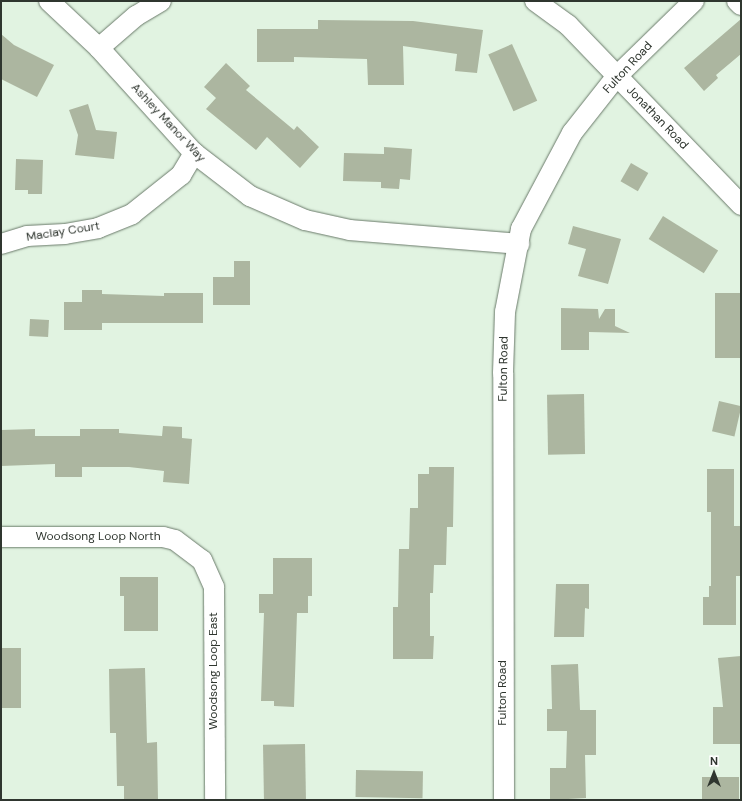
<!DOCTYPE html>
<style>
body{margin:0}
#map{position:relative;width:742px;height:801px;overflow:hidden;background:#e1f3e1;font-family:"DM Sans",sans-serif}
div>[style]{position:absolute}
.building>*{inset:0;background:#acb6a0;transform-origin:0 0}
.roads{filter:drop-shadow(0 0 1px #6a7a6a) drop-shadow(0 0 1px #6a7a6a)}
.street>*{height:20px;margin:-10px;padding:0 10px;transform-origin:10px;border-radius:10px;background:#fff}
span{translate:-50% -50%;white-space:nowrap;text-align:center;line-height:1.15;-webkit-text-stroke:3px #fff;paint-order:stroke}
.street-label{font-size:12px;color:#2f362f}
.frame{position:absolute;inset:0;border:2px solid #2f362f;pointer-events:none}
.north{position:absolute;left:694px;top:753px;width:40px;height:40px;-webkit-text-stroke:3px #fff;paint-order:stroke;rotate:0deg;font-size:11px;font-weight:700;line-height:16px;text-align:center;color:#2f362f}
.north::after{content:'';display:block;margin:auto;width:14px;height:18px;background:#2f362f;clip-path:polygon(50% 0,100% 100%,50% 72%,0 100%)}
</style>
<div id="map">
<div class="building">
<i style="clip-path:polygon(741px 19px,741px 54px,716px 75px,718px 78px,704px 91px,684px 68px)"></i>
<i style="clip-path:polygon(318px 20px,413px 21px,483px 30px,477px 73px,455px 71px,457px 54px,403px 46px,404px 85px,368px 85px,367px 59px,294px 57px,294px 62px,257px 62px,257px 29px,318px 29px)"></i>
<i style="clip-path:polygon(1px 34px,14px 45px,54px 65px,37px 97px,1px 79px)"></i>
<i style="left:512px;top:44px;width:62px;height:26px;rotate:66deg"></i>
<i style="clip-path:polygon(226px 63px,250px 86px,246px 90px,294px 130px,297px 126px,319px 147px,300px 168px,267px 137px,256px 150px,206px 109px,216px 98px,204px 87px)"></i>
<i style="clip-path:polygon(88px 104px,96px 130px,117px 132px,114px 159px,75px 155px,78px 135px,69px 110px)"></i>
<i style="clip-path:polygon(384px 147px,412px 149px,410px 180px,400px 179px,399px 189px,381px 188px,381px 182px,343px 181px,344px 153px,384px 154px)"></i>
<i style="clip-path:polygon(16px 159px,43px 160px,42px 194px,28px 194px,28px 190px,15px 190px)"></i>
<i style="left:631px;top:163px;width:20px;height:21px;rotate:30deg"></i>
<i style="left:663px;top:216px;width:65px;height:27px;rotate:32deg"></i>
<i style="clip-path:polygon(573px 226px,621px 239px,608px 284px,578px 276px,586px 249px,568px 244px)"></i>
<i style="clip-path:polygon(234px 261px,250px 261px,250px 305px,213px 305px,213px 277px,234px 277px)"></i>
<i style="clip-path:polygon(82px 290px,102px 290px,102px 294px,164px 296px,164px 293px,203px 293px,203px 323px,102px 323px,102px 330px,64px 330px,64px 302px,82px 302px)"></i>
<i style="left:741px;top:293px;width:65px;height:26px;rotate:90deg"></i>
<i style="clip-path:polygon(561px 308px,598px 309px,599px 319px,605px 309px,615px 309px,615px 326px,630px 333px,589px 332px,589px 350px,561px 350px)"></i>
<i style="left:30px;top:319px;width:19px;height:17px;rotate:3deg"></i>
<i style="left:584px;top:394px;width:60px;height:37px;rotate:89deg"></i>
<i style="left:719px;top:401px;width:23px;height:31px;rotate:13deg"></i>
<i style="clip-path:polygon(163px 426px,182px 427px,182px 438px,192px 439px,189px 484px,163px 482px,164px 471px,129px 467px,82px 467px,82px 477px,55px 477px,55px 464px,1px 466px,1px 430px,35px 429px,35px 436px,80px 436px,80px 429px,119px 429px,119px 433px,162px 436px)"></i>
<i style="clip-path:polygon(429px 467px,454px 467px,453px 527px,447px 527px,446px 565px,434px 565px,433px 593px,430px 593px,430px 636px,434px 636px,433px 659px,393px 659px,393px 607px,398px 607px,399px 549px,409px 549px,410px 508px,418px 508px,418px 474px,429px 474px)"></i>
<i style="clip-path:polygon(707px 469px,734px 469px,734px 526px,741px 526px,741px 576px,736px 576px,736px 625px,703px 625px,703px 597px,709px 597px,709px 586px,711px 586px,711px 512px,707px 512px)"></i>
<i style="clip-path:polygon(273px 558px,312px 558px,312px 596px,308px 596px,308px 613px,297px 613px,294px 707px,274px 706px,274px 701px,261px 701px,264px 613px,259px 613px,259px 594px,273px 594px)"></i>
<i style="clip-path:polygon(120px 577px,158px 577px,158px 631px,124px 631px,124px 596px,120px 596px)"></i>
<i style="clip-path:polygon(556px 584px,589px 584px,589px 609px,585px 608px,584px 637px,554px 637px)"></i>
<i style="left:1px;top:648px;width:20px;height:60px"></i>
<i style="clip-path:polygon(741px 656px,740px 744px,713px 744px,713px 707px,723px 707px,718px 658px)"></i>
<i style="clip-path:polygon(578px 664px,580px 710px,596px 710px,596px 755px,585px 755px,586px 798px,550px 800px,550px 768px,566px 768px,567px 731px,547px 731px,547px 709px,552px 709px,551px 665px)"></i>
<i style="clip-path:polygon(145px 668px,147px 743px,157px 742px,158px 800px,124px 800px,124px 786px,117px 786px,116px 733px,110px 733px,109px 669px)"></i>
<i style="left:305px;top:744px;width:56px;height:42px;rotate:89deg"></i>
<i style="left:356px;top:770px;width:67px;height:27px;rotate:1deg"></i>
<i style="left:702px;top:777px;width:37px;height:23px"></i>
</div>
<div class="roads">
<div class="street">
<i style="left:49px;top:1px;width:69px;rotate:43.2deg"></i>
<i style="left:99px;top:48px;width:142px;rotate:47.9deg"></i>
<i style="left:194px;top:153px;width:71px;rotate:37.5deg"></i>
<i style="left:250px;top:196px;width:60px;rotate:23.6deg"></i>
<i style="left:305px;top:220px;width:46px;rotate:12.5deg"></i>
<i style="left:350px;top:230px;width:170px;rotate:4.7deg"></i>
<i style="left:535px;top:1px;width:41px;rotate:36deg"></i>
<i style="left:568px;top:25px;width:250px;rotate:46.1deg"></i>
<i style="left:737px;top:1px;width:6px;rotate:45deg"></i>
<i style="left:99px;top:48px;width:49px;rotate:-40.9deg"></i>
<i style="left:136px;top:16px;width:29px;rotate:-31deg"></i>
<i style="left:1px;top:244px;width:27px;rotate:-17deg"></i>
<i style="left:27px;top:236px;width:38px;rotate:-3deg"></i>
<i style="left:65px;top:234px;width:34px;rotate:-10deg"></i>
<i style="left:98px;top:228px;width:37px;rotate:-22deg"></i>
<i style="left:132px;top:214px;width:63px;rotate:-38.5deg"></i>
<i style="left:181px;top:175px;width:26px;rotate:-59deg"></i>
<i style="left:1px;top:537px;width:162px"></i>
<i style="left:163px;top:537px;width:12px;rotate:14deg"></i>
<i style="left:175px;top:540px;width:34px;rotate:37deg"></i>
<i style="left:202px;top:560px;width:30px;rotate:66deg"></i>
<i style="left:214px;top:587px;width:213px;rotate:89.7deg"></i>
<i style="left:504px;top:800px;width:427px;rotate:-90.1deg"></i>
<i style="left:503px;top:373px;width:61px;rotate:-88.1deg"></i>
<i style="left:505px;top:312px;width:85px;rotate:-79.1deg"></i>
<i style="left:521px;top:229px;width:109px;rotate:-62deg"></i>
<i style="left:572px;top:133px;width:71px;rotate:-51.8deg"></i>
<i style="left:616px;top:77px;width:109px;rotate:-44.3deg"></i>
</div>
</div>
<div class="street-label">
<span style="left:628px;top:68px;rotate:-47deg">Fulton Road</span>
<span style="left:657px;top:118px;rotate:46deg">Jonathan Road</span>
<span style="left:168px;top:123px;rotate:47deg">Ashley Manor Way</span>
<span style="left:63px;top:232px;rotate:-9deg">Maclay Court</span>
<span style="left:504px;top:369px;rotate:-89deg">Fulton Road</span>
<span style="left:98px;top:537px">Woodsong Loop North</span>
<span style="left:214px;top:671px;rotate:-90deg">Woodsong Loop East</span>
<span style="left:503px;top:693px;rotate:-90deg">Fulton Road</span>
</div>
<div class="frame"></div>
<div class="north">N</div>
</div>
